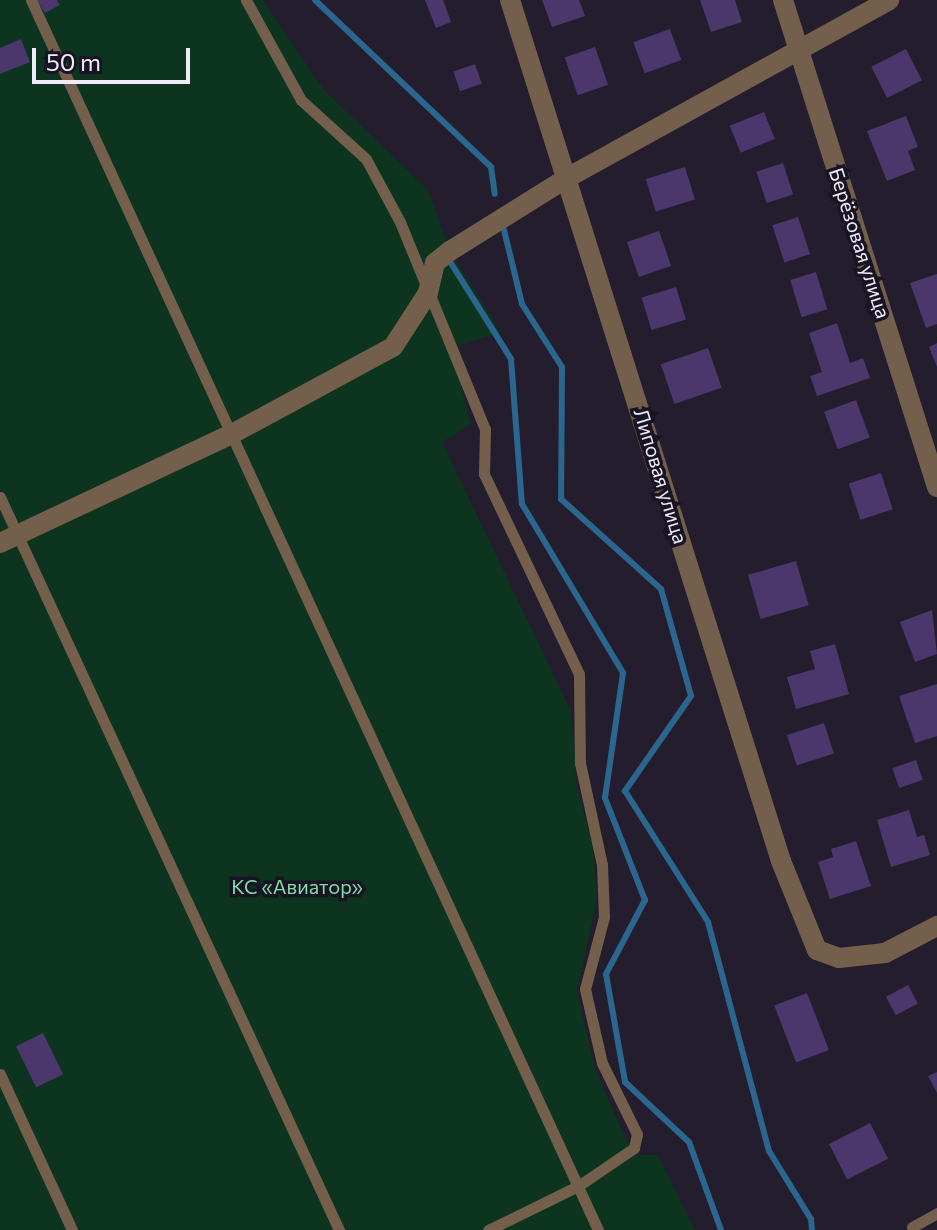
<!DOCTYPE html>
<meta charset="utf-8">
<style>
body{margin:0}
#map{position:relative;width:937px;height:1230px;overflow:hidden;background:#231d2e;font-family:Commissioner,sans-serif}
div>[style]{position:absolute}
.green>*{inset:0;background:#0c341f}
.stream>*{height:6px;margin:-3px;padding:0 3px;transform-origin:3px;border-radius:3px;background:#2b668e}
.building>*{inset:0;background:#4b376b;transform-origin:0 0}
.lane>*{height:11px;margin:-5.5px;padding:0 5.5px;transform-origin:5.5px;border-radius:5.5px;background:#735f4b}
.street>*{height:20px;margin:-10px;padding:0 10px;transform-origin:10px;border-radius:10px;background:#735f4b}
span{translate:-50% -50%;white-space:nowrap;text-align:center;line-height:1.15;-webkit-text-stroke:7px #191424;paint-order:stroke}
.street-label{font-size:20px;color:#efebf7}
.park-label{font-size:20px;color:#81dda6}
.scale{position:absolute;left:32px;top:48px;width:158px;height:36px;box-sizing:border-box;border:4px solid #efebf7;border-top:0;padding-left:10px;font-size:24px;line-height:28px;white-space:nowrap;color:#efebf7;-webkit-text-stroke:6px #191424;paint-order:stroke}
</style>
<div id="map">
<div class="green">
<i style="clip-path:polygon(0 0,263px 0,324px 90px,428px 190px,450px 251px,501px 333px,451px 347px,471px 424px,442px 442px,571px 711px,577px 788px,593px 845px,597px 900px,577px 990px,594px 1066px,624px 1136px,639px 1155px,658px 1155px,695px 1230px,0 1230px)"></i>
</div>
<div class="stream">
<i style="left:315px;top:0;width:243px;rotate:43.5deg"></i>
<i style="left:491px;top:167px;width:27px;rotate:82deg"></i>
<i style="left:504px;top:230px;width:76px;rotate:76.3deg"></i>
<i style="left:522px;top:304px;width:75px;rotate:57.6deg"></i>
<i style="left:562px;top:367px;width:132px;rotate:90.4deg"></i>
<i style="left:561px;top:499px;width:135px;rotate:42deg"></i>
<i style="left:661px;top:589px;width:111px;rotate:74.3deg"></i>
<i style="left:691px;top:696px;width:116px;rotate:124.8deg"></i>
<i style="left:625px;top:791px;width:155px;rotate:57.6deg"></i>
<i style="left:708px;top:922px;width:237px;rotate:75.1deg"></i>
<i style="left:769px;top:1151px;width:80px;rotate:58.3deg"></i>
<i style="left:811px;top:1219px;width:11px;rotate:85deg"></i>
<i style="left:449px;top:260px;width:117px;rotate:57.9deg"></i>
<i style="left:511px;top:359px;width:145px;rotate:85.7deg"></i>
<i style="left:522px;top:504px;width:197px;rotate:59.1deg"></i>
<i style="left:623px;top:673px;width:126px;rotate:98.2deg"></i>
<i style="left:605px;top:798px;width:110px;rotate:68.6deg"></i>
<i style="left:645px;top:900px;width:84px;rotate:117.8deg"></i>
<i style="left:606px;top:974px;width:110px;rotate:80deg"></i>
<i style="left:625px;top:1082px;width:88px;rotate:43.2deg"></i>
<i style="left:689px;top:1142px;width:94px;rotate:70deg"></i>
</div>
<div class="building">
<i style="clip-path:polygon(37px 0,57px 0,60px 5px,45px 13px)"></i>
<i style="clip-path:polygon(425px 0,443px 0,451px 22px,436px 28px)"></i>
<i style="clip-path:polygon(542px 0,579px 0,585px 16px,552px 27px)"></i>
<i style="clip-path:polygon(700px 0,735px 0,742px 22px,711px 32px)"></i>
<i style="left:670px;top:29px;width:33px;height:39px;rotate:70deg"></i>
<i style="clip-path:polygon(21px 39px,30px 62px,0 74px,0 48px)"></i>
<i style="left:595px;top:47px;width:40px;height:32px;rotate:71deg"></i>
<i style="left:906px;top:49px;width:35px;height:39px;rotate:63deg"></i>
<i style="left:475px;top:64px;width:21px;height:23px;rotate:71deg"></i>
<i style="left:764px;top:112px;width:29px;height:37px;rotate:68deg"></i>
<i style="clip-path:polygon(906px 116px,918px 147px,908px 151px,915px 170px,887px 181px,867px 131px)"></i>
<i style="left:783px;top:163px;width:33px;height:28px;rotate:72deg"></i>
<i style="left:685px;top:167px;width:34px;height:41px;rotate:73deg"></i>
<i style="left:798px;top:217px;width:39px;height:27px;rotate:72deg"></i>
<i style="left:659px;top:231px;width:37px;height:34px;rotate:71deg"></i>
<i style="left:816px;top:272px;width:39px;height:27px;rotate:73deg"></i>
<i style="clip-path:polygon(937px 274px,937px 324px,926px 328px,910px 283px)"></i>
<i style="left:676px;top:287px;width:34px;height:36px;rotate:73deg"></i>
<i style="clip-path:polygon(837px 323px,850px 363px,863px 358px,870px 378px,817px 396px,810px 376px,822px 372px,809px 333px)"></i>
<i style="clip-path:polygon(937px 343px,937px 367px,929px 347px)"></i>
<i style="left:708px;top:348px;width:42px;height:50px;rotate:71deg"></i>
<i style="left:856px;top:400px;width:40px;height:34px;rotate:70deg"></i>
<i style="left:881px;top:473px;width:38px;height:34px;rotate:72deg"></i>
<i style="left:796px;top:561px;width:46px;height:50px;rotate:74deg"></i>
<i style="clip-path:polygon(932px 610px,937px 654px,915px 662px,900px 622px)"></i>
<i style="clip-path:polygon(835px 644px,849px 694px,796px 709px,787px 677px,815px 669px,810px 651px)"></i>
<i style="clip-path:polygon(937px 684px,937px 736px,915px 743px,899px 696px)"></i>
<i style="left:824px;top:723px;width:32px;height:39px;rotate:72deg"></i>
<i style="left:916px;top:760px;width:21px;height:25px;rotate:71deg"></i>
<i style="clip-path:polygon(909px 810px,917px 837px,924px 835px,930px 855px,891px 867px,877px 820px)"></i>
<i style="clip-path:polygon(856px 841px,871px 886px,830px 899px,818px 862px,833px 857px,831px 849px)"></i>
<i style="left:908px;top:985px;width:21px;height:25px;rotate:62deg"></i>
<i style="left:807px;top:993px;width:61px;height:35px;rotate:69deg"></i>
<i style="left:43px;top:1033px;width:46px;height:30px;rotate:64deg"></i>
<i style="clip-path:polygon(937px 1072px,937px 1093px,928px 1076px)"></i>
<i style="left:870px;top:1123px;width:40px;height:46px;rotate:63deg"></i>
</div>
<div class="lane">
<i style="left:31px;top:0;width:1354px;rotate:65.25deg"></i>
<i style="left:246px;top:0;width:114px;rotate:61.2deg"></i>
<i style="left:301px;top:100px;width:88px;rotate:42.2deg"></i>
<i style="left:366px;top:159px;width:72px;rotate:61.6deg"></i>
<i style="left:400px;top:222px;width:224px;rotate:67.7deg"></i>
<i style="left:485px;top:429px;width:45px;rotate:91.3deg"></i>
<i style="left:484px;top:474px;width:221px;rotate:64.6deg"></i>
<i style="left:579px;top:674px;width:89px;rotate:89.4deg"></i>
<i style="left:580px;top:763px;width:104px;rotate:77.8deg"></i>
<i style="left:602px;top:865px;width:52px;rotate:87.8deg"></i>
<i style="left:604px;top:917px;width:74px;rotate:104.8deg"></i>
<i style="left:585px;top:989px;width:76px;rotate:77.1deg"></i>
<i style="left:602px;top:1063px;width:79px;rotate:63.8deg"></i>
<i style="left:637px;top:1134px;width:14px;rotate:102deg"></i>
<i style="left:634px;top:1148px;width:68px;rotate:145.8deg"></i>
<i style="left:578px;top:1186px;width:100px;rotate:153.9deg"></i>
<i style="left:0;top:497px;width:808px;rotate:65.18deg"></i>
<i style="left:0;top:1074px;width:172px;rotate:65.2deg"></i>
<i style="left:912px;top:1227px;width:29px;rotate:-29deg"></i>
</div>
<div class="street">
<i style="left:510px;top:0;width:903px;rotate:72.53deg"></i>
<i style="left:781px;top:861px;width:96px;rotate:68deg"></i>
<i style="left:817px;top:950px;width:23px;rotate:20deg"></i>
<i style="left:839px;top:958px;width:46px;rotate:-6.2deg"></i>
<i style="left:885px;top:953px;width:59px;rotate:-27.4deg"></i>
<i style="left:783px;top:0;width:511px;rotate:72.45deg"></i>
<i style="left:0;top:543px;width:254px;rotate:-25.2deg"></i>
<i style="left:230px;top:435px;width:185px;rotate:-28.4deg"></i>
<i style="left:393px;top:347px;width:64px;rotate:-57.1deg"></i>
<i style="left:428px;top:293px;width:31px;rotate:-77deg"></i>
<i style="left:435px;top:263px;width:19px;rotate:-39deg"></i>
<i style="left:450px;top:251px;width:138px;rotate:-32deg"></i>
<i style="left:567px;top:178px;width:368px;rotate:-28.9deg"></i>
</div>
<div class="street-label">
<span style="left:860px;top:243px;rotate:72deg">Берёзовая улица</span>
<span style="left:661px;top:476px;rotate:73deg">Липовая улица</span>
</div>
<div class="park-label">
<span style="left:297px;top:886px">КС «Авиатор»</span>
</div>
<div class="scale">50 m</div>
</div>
